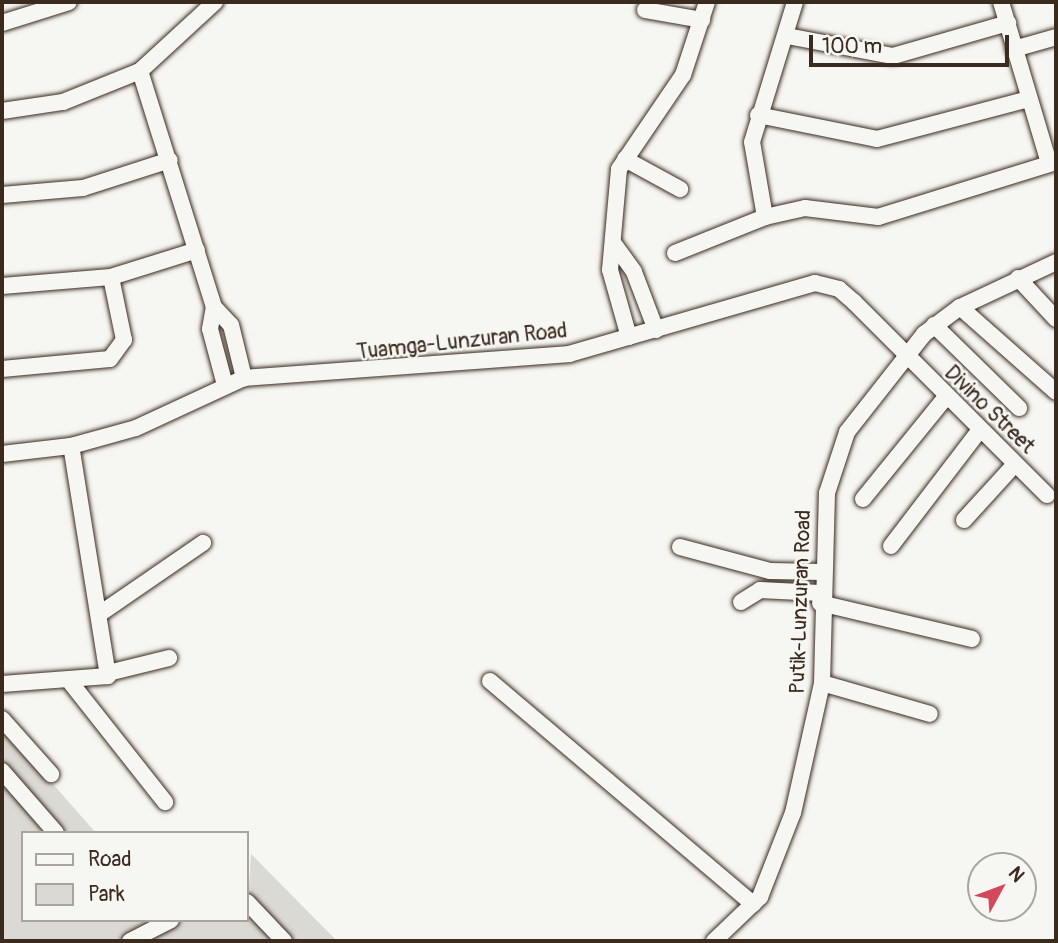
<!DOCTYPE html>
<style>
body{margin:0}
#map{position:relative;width:1058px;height:943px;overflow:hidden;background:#f6f6f2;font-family:Pangolin,sans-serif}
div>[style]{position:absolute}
.green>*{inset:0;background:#dad9d3}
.roads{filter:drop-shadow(0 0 2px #3b2a1e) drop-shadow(0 0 2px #3b2a1e)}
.minor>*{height:16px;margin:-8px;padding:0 8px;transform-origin:8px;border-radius:8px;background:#f6f6f2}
span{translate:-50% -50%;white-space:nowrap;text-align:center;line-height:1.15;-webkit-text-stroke:5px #f6f6f2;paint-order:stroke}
.street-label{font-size:21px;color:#3b2a1e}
.frame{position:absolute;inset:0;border:4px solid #3b2a1e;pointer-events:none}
.legend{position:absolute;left:21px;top:831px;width:228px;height:91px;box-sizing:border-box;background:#f6f6f2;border:2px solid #aba49d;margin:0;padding:9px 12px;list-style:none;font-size:21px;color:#3b2a1e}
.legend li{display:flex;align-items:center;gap:14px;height:35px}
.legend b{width:35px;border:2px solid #aba49d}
.north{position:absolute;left:967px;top:852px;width:70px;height:70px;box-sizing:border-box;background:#f6f6f2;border:2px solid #aba49d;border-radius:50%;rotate:49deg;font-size:19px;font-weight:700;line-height:28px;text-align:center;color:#3b2a1e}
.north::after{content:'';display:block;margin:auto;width:24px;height:32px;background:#d1495b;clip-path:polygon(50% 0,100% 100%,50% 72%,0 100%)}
.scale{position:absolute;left:809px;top:35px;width:200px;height:32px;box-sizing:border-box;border:4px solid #3b2a1e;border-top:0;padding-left:9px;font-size:21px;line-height:24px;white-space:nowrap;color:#3b2a1e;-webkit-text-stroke:5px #f6f6f2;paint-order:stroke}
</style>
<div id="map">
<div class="green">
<i style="clip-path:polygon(2px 726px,96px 833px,23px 833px,23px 920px,247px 920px,251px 854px,337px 941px,2px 941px)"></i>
</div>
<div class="roads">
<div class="minor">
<i style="left:1001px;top:2px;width:168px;rotate:73.4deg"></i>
<i style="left:645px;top:10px;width:58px;rotate:10deg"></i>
<i style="left:2px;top:23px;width:70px;rotate:-17.4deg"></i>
<i style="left:787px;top:36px;width:108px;rotate:10.7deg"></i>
<i style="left:893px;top:56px;width:120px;rotate:-16deg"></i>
<i style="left:1014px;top:49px;width:44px;rotate:-15.9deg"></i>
<i style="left:140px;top:71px;width:247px;rotate:72.6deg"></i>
<i style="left:2px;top:111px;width:62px;rotate:-8.4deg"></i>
<i style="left:63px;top:102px;width:83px;rotate:-21.9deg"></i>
<i style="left:140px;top:71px;width:102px;rotate:-42.6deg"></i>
<i style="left:758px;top:115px;width:121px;rotate:11.4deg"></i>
<i style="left:877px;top:139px;width:156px;rotate:-14.8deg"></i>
<i style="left:625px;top:159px;width:63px;rotate:28.6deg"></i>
<i style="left:2px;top:195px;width:81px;rotate:-4.9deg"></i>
<i style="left:83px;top:188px;width:91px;rotate:-17.8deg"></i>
<i style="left:765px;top:217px;width:76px;rotate:-99.8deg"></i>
<i style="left:752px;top:142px;width:146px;rotate:-72.9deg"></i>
<i style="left:614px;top:244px;width:34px;rotate:54deg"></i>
<i style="left:634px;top:272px;width:62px;rotate:69.2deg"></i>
<i style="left:675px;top:253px;width:97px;rotate:-21.8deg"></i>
<i style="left:765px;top:217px;width:41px;rotate:-12.7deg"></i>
<i style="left:805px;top:208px;width:74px;rotate:7deg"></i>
<i style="left:878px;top:217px;width:186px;rotate:-17.2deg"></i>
<i style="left:1018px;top:278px;width:56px;rotate:47.2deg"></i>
<i style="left:2px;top:286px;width:109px;rotate:-4.7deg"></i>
<i style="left:111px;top:277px;width:90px;rotate:-17.4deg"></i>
<i style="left:960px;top:307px;width:128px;rotate:41.5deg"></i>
<i style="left:934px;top:325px;width:119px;rotate:44.3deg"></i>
<i style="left:629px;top:337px;width:70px;rotate:-105.8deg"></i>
<i style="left:610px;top:270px;width:101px;rotate:-84.9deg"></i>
<i style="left:619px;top:169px;width:114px;rotate:-55.8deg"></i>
<i style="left:683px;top:75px;width:77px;rotate:-71.8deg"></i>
<i style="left:2px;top:369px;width:108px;rotate:-5.3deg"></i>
<i style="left:110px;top:359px;width:24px;rotate:-54deg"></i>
<i style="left:124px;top:340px;width:64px;rotate:-101.7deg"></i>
<i style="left:225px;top:385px;width:58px;rotate:-105deg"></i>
<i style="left:210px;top:329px;width:22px;rotate:-80deg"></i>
<i style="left:214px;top:307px;width:25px;rotate:47deg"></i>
<i style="left:231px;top:325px;width:55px;rotate:76.2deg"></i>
<i style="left:2px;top:454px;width:69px;rotate:-6.6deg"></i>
<i style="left:71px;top:446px;width:67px;rotate:-15.5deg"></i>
<i style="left:136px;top:428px;width:119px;rotate:-24.8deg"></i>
<i style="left:244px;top:378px;width:326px;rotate:-4.2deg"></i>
<i style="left:569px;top:354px;width:256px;rotate:-16.1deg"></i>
<i style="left:815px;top:283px;width:25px;rotate:14deg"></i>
<i style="left:839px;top:289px;width:20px;rotate:41deg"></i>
<i style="left:854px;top:302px;width:273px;rotate:45deg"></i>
<i style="left:863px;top:499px;width:130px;rotate:-50.9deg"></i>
<i style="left:964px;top:520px;width:74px;rotate:-47.7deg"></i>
<i style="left:891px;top:546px;width:145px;rotate:-52.6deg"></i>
<i style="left:680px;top:547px;width:93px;rotate:14.9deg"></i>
<i style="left:770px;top:571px;width:51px;rotate:1.1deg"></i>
<i style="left:741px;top:602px;width:22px;rotate:-32deg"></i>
<i style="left:760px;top:590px;width:60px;rotate:2.9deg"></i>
<i style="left:820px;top:603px;width:156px;rotate:13.3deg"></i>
<i style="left:101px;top:613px;width:124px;rotate:-34.5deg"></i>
<i style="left:108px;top:673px;width:63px;rotate:-13.8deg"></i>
<i style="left:490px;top:681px;width:345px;rotate:40.3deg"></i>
<i style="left:71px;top:683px;width:152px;rotate:51.7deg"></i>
<i style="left:822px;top:683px;width:112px;rotate:16deg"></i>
<i style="left:2px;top:684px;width:106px;rotate:-4.3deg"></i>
<i style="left:108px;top:676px;width:233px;rotate:-99.1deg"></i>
<i style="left:2px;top:719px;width:74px;rotate:48.3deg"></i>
<i style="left:2px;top:771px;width:82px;rotate:48.9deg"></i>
<i style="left:247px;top:902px;width:54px;rotate:46.5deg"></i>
<i style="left:130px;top:941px;width:46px;rotate:-27.1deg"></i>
<i style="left:714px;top:941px;width:64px;rotate:-43.7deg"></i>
<i style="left:760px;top:897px;width:90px;rotate:-68.6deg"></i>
<i style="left:793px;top:813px;width:133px;rotate:-77.4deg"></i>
<i style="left:822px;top:683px;width:190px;rotate:-88.5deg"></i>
<i style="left:827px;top:493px;width:64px;rotate:-71.8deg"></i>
<i style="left:847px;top:432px;width:125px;rotate:-51.8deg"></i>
<i style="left:924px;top:334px;width:45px;rotate:-36.9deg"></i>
<i style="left:960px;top:307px;width:106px;rotate:-25.1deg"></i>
</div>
</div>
<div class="street-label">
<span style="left:462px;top:342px;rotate:-6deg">Tuamga-Lunzuran Road</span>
<span style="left:989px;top:410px;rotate:44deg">Divino Street</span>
<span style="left:801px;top:602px;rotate:-88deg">Putik-Lunzuran Road</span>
</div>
<div class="frame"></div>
<ul class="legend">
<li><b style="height:9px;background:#f6f6f2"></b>Road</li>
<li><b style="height:19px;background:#dad9d3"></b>Park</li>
</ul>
<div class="north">N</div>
<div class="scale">100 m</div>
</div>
